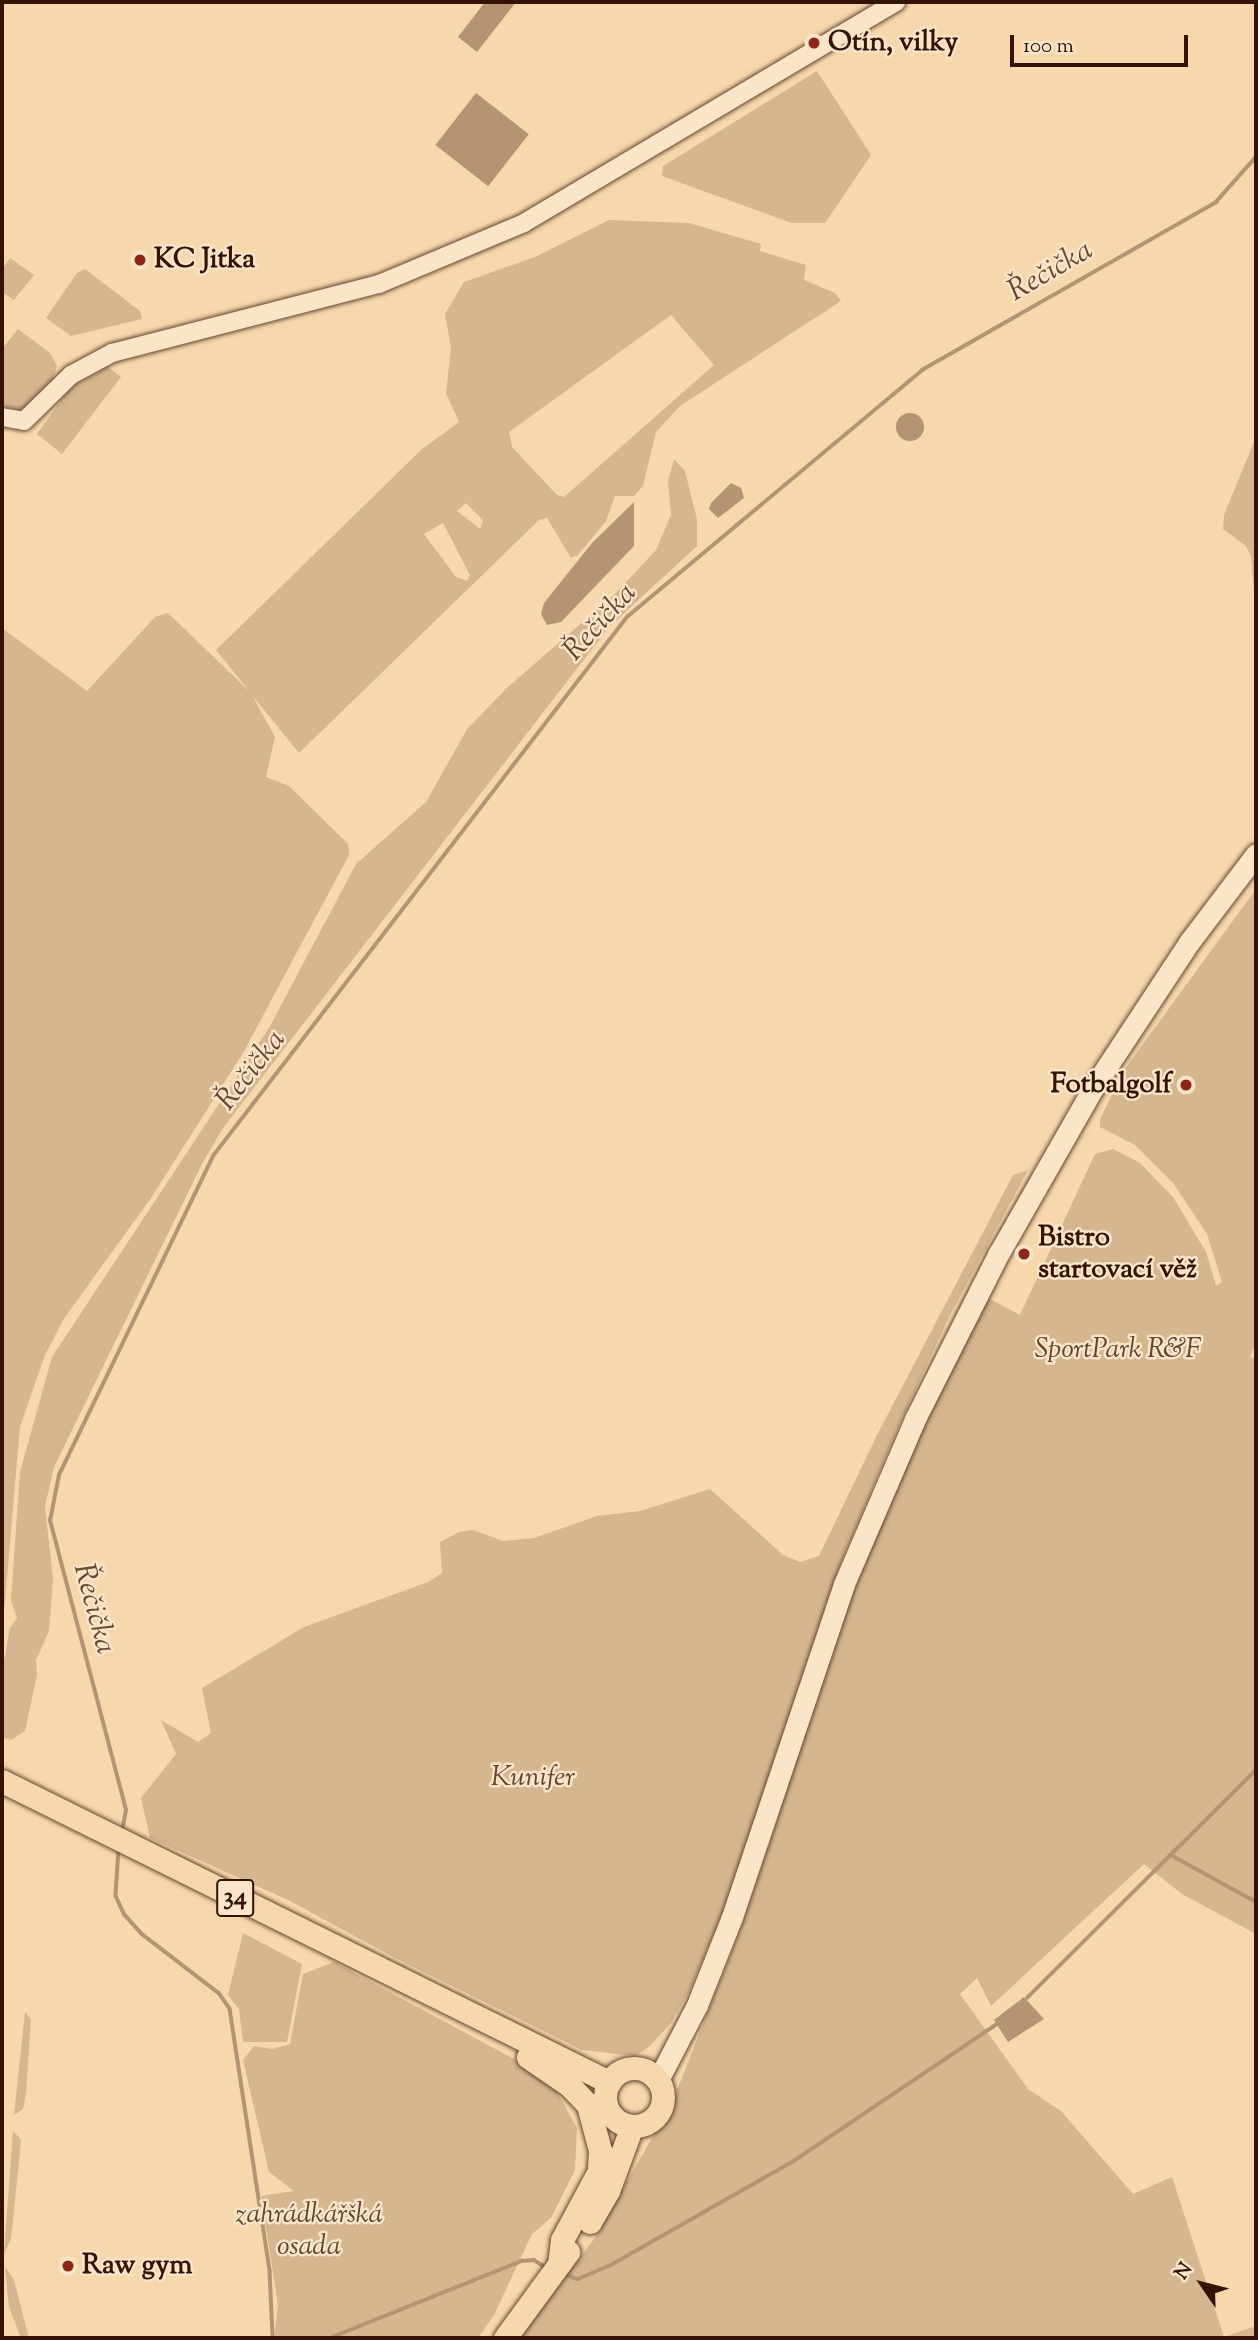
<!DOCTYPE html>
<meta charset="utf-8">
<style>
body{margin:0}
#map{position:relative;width:1258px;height:2340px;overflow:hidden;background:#f7d7ac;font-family:"Sorts Mill Goudy",serif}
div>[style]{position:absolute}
.green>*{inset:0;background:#d6b68f}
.water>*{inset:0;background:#b59473;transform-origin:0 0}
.round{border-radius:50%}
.stream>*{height:3.5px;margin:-1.75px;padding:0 1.75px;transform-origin:1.75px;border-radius:1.75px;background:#b59473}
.roads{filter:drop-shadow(0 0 2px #66442e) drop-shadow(0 0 2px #66442e)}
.tertiary>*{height:18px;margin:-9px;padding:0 9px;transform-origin:9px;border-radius:9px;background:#fae5c9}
.secondary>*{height:21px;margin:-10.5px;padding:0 10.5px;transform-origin:10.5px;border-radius:10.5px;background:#fae5c9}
.primary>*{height:23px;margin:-11.5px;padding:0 11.5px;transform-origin:11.5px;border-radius:11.5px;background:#f7d7ac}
.primary>.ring{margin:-11.5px;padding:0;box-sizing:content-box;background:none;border:23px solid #f7d7ac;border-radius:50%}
.dots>*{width:19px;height:19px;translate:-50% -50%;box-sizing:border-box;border:4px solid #fae5c9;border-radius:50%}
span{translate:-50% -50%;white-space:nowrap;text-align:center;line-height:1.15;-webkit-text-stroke:5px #fae5c9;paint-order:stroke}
.shield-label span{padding:2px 5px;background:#fae5c9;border:2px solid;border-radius:5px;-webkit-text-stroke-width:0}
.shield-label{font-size:26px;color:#351304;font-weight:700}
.poi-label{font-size:28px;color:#351304;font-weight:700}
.left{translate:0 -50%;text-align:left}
.right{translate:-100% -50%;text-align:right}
.park-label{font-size:28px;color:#65442e;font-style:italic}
.water-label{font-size:30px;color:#684730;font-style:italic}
.frame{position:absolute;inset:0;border:4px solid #351304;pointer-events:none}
.north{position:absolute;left:1167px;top:2249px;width:70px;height:70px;-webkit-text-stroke:5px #fae5c9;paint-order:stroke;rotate:305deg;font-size:19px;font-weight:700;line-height:28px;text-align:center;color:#351304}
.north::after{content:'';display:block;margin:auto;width:24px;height:32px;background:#351304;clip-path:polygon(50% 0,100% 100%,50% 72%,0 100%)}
.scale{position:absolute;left:1010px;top:35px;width:178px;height:32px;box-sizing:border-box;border:4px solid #351304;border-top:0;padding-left:9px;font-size:21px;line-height:24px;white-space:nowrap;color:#351304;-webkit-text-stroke:5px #fae5c9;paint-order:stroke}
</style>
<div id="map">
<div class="green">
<i style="clip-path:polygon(817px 71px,871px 155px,825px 223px,792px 223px,662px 176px,663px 166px)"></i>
<i style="clip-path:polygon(evenodd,609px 220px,689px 223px,761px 244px,760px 251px,806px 265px,804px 280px,835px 293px,841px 301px,680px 406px,656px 432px,643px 486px,634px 496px,615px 496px,606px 521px,578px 555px,571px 558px,547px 518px,539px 520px,299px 753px,252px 695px,275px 737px,266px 777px,289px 786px,348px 844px,349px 855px,243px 1053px,151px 1198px,63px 1320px,45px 1355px,20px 1427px,2px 1635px,2px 628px,87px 691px,155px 617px,168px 613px,249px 691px,216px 650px,421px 450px,459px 422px,446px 393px,451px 348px,445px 314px,464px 282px,535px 257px,609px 220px,671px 315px,714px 365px,564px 497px,557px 495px,512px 447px,509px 432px,671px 315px,609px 220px,466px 503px,483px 520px,480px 529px,457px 511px,466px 503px,609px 220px,443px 523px,470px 575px,467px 581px,456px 577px,424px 534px,443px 523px)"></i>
<i style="clip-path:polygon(10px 258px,34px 275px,14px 300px,2px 292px,2px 270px)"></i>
<i style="clip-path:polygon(85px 269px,140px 311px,142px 319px,71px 336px,46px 318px,77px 273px)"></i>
<i style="clip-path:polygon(18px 329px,50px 353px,57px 366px,52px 382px,34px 405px,17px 410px,2px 405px,2px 349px)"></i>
<i style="clip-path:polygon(108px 367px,121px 377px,62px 454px,37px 434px,70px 388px)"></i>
<i style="clip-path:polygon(1256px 437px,1256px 614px,1251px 556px,1246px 546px,1223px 529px,1224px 515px)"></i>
<i style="clip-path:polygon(674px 459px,685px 471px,697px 519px,697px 546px,609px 627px,223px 1128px,202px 1164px,54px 1467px,45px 1506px,53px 1579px,49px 1631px,36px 1660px,37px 1675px,25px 1731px,11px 1740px,2px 1737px,2px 1673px,10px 1628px,17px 1618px,11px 1600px,20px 1472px,52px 1357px,269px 1028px,356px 864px,426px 802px,467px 729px,509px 686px,615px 594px,656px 550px,671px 515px,668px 481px)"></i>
<i style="clip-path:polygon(1256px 889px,1256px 1343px,1250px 1356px,1256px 1360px,1256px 1934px,1182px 1894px,1144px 1864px,991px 2006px,977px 1978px,960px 1994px,1028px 2089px,1061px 2111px,1133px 2194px,1172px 2177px,1224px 2337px,1256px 2326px,1256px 2338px,519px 2338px,594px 2239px,672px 2103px,740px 1931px,861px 1567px,920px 1433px,988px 1298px,1020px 1315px,1095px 1154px,1113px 1149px,1140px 1163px,1173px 1197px,1206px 1252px,1216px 1286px,1222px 1282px,1207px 1234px,1173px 1183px,1135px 1145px,1100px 1127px,1100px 1119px,1124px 1070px)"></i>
<i style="clip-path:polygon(1028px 1170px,949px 1317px,898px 1427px,842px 1559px,724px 1909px,689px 1992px,671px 2023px,650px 2046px,635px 2056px,582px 2050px,395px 1958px,288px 1900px,150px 1838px,141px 1798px,176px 1754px,161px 1720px,198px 1742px,211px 1733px,202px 1688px,304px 1627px,428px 1582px,442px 1573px,440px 1542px,459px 1532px,473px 1530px,503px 1541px,534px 1538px,597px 1516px,640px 1511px,710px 1489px,783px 1555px,800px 1562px,819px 1556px,877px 1435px,1013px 1175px)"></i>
<i style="clip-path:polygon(243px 1933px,302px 1964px,287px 2042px,243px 2042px,239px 2009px,228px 1995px)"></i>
<i style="clip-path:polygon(334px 1962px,514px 2059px,556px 2090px,577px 2128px,575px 2170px,551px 2218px,532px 2234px,494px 2315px,478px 2338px,274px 2338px,278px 2305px,261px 2196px,294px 2191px,269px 2172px,243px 2060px,254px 2046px,272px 2049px,290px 2044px,303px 1974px)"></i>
<i style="clip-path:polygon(25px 2012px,31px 2019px,26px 2093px,23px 2109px,14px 2115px)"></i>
<i style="clip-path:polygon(13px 2131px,21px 2140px,20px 2152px,11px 2239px,4px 2253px)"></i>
<i style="clip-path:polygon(5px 2267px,14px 2280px,29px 2338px,21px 2338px,9px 2307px)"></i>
</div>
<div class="water">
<i style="clip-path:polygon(485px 2px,516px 2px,477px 52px,458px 37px)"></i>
<i style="left:476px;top:93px;width:67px;height:66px;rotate:38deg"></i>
<i class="round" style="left:896px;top:413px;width:28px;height:28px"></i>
<i style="clip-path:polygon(731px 483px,741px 488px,744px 498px,718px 518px,709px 509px,711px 503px)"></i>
<i style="clip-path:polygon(634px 502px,634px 546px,561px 622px,547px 625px,541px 614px,544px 603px,592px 543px)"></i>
<i style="clip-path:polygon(1024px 1997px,1044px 2019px,1008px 2042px,994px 2020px)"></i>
</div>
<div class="stream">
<i style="left:122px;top:1831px;width:21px;rotate:-79deg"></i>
<i style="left:126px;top:1810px;width:299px;rotate:-104.7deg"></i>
<i style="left:50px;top:1521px;width:47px;rotate:-78.9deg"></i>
<i style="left:59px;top:1475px;width:354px;rotate:-64.2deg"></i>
<i style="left:213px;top:1156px;width:680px;rotate:-52.47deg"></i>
<i style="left:627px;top:617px;width:385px;rotate:-39.9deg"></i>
<i style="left:922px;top:370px;width:339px;rotate:-29.7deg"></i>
<i style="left:1216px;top:202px;width:60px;rotate:-48.4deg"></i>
<i style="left:119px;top:1849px;width:47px;rotate:93.7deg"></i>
<i style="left:116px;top:1896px;width:21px;rotate:65deg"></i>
<i style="left:125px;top:1915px;width:25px;rotate:48deg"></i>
<i style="left:142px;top:1934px;width:97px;rotate:37.5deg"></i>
<i style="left:219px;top:1993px;width:19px;rotate:55deg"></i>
<i style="left:230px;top:2009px;width:265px;rotate:81.3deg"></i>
<i style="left:270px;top:2271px;width:67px;rotate:87.4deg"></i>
<i style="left:1171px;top:1855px;width:97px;rotate:28.9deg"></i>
<i style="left:1027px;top:1998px;width:323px;rotate:-44.9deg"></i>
<i style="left:564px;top:2274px;width:15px;rotate:20deg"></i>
<i style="left:578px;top:2279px;width:34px;rotate:-23deg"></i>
<i style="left:609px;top:2266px;width:213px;rotate:-29.6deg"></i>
<i style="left:794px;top:2161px;width:249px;rotate:-34deg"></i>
<i style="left:330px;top:2338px;width:207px;rotate:-21.9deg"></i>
<i style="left:522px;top:2261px;width:12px;rotate:-5deg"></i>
<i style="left:534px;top:2260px;width:15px;rotate:32deg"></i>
</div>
<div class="roads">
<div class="tertiary">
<i style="left:2px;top:417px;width:22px;rotate:10deg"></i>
<i style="left:24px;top:421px;width:66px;rotate:-44.4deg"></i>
<i style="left:71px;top:375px;width:47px;rotate:-28.2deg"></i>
<i style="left:112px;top:353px;width:276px;rotate:-14.5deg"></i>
<i style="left:379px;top:284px;width:157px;rotate:-22.8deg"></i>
<i style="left:524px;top:223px;width:433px;rotate:-30.7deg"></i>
</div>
<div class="secondary">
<i style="left:658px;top:2080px;width:85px;rotate:-62.5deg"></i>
<i style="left:697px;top:2005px;width:95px;rotate:-68.3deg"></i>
<i style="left:732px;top:1917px;width:351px;rotate:-71.4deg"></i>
<i style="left:844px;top:1584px;width:180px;rotate:-66.7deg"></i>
<i style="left:915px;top:1419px;width:186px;rotate:-63.2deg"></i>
<i style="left:999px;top:1253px;width:190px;rotate:-60.3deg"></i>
<i style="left:1093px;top:1088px;width:176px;rotate:-56.6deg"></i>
<i style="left:1190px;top:941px;width:109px;rotate:-52.8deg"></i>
</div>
<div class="primary">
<i style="left:2px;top:1781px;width:678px;rotate:26.38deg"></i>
<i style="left:528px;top:2057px;width:50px;rotate:34.3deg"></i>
<i style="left:569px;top:2085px;width:28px;rotate:46deg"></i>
<i style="left:588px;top:2105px;width:47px;rotate:75.1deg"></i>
<i style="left:600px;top:2150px;width:21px;rotate:93deg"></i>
<i style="left:599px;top:2171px;width:78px;rotate:118.2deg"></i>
<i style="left:562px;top:2240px;width:24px;rotate:97deg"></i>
<i class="ring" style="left:605px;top:2068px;width:35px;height:35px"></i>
<i style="left:590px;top:2222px;width:36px;rotate:-60deg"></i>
<i style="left:608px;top:2191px;width:69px;rotate:-69.7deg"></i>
<i style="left:505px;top:2338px;width:107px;rotate:-53.8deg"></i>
</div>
</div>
<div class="dots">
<i style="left:814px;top:43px;background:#8f2418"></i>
<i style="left:140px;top:260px;background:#8f2418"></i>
<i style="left:1186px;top:1085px;background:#8f2418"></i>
<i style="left:1024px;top:1254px;background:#8f2418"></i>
<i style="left:68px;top:2266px;background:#8f2418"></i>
</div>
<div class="shield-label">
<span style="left:235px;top:1898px">34</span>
</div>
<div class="poi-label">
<span class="left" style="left:828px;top:43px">Otín, vilky</span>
<span class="left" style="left:154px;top:260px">KC Jitka</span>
<span class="right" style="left:1172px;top:1085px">Fotbalgolf</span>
<span class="left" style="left:1038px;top:1254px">Bistro<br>startovací věž</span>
<span class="left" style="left:82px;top:2266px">Raw gym</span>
</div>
<div class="park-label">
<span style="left:1118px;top:1350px">SportPark R&amp;F</span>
<span style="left:533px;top:1778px">Kunifer</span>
<span style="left:309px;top:2231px">zahrádkářšká<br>osada</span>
</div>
<div class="water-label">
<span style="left:1051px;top:272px;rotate:-30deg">Řečička</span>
<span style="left:601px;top:623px;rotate:-48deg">Řečička</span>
<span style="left:252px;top:1071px;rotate:-52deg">Řečička</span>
<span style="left:93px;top:1609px;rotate:75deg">Řečička</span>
</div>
<div class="frame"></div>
<div class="north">N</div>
<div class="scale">100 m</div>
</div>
